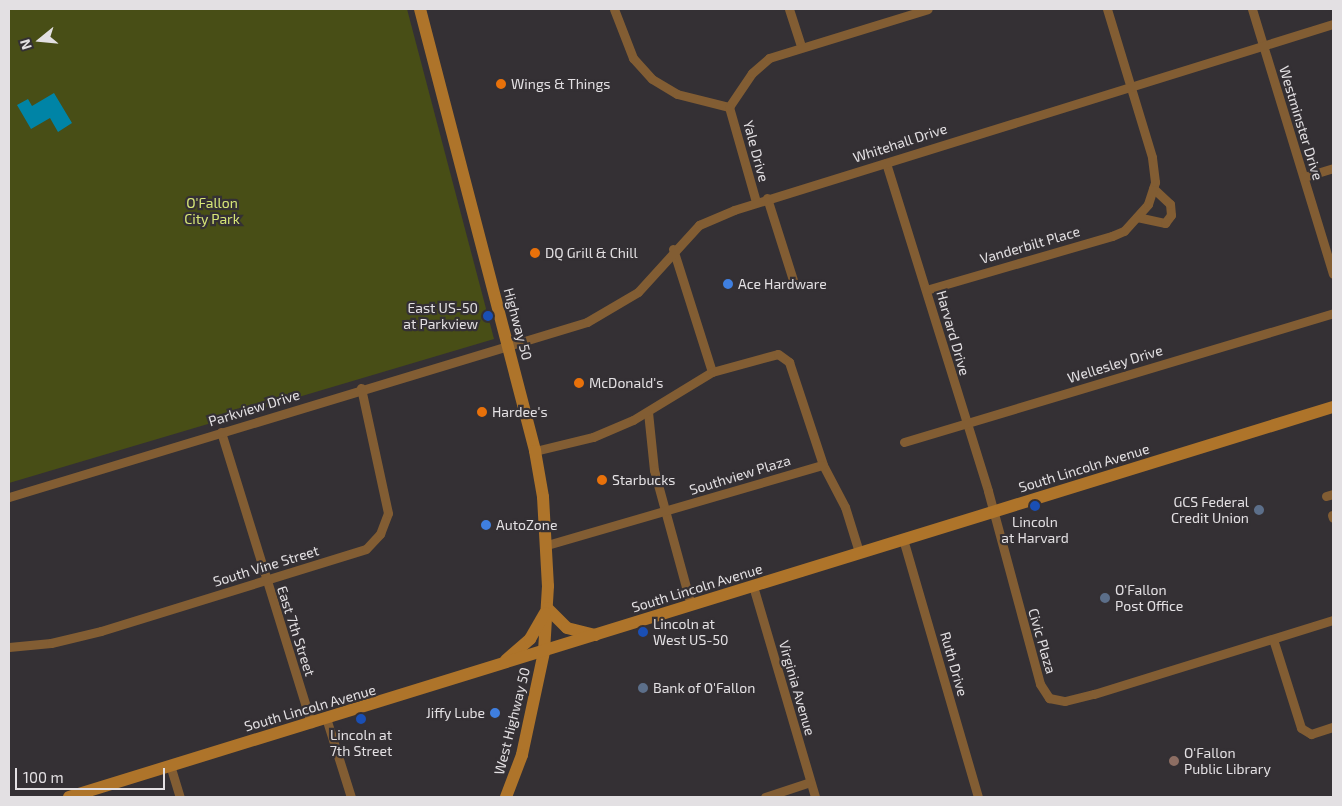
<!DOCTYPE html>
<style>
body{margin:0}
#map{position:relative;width:1342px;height:806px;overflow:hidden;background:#343034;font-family:"Exo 2",sans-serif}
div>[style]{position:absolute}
.green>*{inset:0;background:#484e16}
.water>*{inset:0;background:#0084a6}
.minor>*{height:9px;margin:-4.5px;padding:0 4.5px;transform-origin:4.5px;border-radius:4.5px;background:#825d33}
.secondary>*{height:12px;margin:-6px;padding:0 6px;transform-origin:6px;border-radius:6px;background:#ae742a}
.dots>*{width:14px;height:14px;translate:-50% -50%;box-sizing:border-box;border:2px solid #343034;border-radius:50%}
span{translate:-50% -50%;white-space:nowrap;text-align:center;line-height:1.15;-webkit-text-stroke:4.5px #343034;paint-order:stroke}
.poi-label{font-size:14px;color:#e3e0e3}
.left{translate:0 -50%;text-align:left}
.right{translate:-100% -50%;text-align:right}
.street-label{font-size:14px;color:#e3e0e3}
.park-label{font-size:14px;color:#d7e677}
.frame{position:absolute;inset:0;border:10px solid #e3e0e3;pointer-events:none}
.north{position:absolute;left:15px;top:15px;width:50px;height:50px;-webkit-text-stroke:4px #343034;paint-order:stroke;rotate:253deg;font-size:14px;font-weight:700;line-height:20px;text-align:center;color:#e3e0e3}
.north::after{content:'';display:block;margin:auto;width:18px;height:22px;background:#e3e0e3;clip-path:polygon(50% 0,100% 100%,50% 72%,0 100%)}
.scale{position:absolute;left:15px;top:768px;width:150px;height:22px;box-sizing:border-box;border:2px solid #e3e0e3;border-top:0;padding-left:6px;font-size:15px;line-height:18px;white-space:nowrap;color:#e3e0e3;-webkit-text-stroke:4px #343034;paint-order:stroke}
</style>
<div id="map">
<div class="green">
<i style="clip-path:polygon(9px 9px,407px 9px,494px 339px,9px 483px)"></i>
</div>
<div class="water">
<i style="clip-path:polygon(54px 93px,72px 123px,58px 132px,50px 118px,31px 129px,17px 105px,28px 99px,32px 106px)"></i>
</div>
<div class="minor">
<i style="left:614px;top:9px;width:53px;rotate:68.8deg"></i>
<i style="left:633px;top:58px;width:28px;rotate:48deg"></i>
<i style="left:652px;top:79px;width:29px;rotate:31deg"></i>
<i style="left:677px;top:94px;width:54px;rotate:14deg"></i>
<i style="left:789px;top:9px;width:40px;rotate:72deg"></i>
<i style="left:1252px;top:9px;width:277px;rotate:73deg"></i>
<i style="left:729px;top:107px;width:41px;rotate:-55.9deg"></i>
<i style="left:752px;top:73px;width:23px;rotate:-41deg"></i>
<i style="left:769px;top:58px;width:166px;rotate:-17.1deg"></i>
<i style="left:729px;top:107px;width:99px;rotate:74.1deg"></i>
<i style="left:886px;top:163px;width:343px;rotate:72.7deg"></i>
<i style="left:988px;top:491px;width:200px;rotate:74.9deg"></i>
<i style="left:1040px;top:684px;width:17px;rotate:57deg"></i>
<i style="left:1049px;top:698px;width:16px;rotate:11deg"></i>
<i style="left:1065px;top:701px;width:30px;rotate:-14deg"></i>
<i style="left:1094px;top:694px;width:250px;rotate:-17.2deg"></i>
<i style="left:1304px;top:177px;width:30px;rotate:-17deg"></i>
<i style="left:767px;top:198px;width:89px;rotate:72.4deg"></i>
<i style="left:1137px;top:217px;width:29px;rotate:12deg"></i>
<i style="left:1165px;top:223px;width:10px;rotate:-53deg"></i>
<i style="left:1171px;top:215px;width:11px;rotate:-95deg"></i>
<i style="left:1170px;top:204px;width:23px;rotate:-137deg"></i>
<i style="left:673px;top:249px;width:129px;rotate:72.4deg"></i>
<i style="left:926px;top:290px;width:194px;rotate:-16.2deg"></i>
<i style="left:1112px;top:236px;width:13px;rotate:-23deg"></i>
<i style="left:1124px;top:231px;width:36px;rotate:-48deg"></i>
<i style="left:1148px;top:204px;width:23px;rotate:-72deg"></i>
<i style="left:1155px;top:182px;width:25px;rotate:-97deg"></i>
<i style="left:1152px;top:157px;width:155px;rotate:-106.9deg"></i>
<i style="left:648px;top:412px;width:58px;rotate:84.1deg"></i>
<i style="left:654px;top:470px;width:140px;rotate:74.7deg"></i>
<i style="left:221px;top:432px;width:305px;rotate:72.8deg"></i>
<i style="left:904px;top:442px;width:448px;rotate:-16.7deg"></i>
<i style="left:535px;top:451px;width:60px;rotate:-13.6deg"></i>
<i style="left:593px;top:437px;width:43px;rotate:-23deg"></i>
<i style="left:633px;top:420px;width:92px;rotate:-31.3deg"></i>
<i style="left:712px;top:372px;width:68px;rotate:-15.3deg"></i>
<i style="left:778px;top:354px;width:14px;rotate:36deg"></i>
<i style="left:789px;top:362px;width:108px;rotate:71.7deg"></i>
<i style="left:823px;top:465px;width:47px;rotate:62.4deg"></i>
<i style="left:845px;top:507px;width:47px;rotate:72.7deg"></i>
<i style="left:1326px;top:496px;width:7px;rotate:-16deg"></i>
<i style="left:9px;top:497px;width:604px;rotate:-16.84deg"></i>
<i style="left:587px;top:322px;width:59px;rotate:-30.5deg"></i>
<i style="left:638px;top:292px;width:91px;rotate:-47.7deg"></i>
<i style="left:699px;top:225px;width:38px;rotate:-23deg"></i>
<i style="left:734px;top:210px;width:627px;rotate:-17.25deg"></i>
<i style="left:1332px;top:515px;width:3px;rotate:72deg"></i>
<i style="left:903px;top:539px;width:269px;rotate:73.8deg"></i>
<i style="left:547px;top:545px;width:287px;rotate:-16.2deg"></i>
<i style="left:753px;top:586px;width:220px;rotate:73.6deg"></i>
<i style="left:1273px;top:639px;width:93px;rotate:72.5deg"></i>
<i style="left:1301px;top:728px;width:12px;rotate:31deg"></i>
<i style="left:1311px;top:734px;width:23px;rotate:-18deg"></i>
<i style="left:9px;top:647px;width:42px;rotate:-5.4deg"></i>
<i style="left:51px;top:643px;width:51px;rotate:-13.5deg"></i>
<i style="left:101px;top:631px;width:277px;rotate:-17.2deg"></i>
<i style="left:366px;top:549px;width:21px;rotate:-47deg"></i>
<i style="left:380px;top:534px;width:22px;rotate:-69deg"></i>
<i style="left:388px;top:513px;width:128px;rotate:-102.2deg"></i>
<i style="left:327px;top:721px;width:80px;rotate:72.5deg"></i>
<i style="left:170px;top:765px;width:34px;rotate:73deg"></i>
<i style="left:765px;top:797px;width:47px;rotate:-18.4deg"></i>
</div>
<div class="secondary">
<i style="left:420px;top:9px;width:457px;rotate:75.4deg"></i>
<i style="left:535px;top:451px;width:47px;rotate:80.1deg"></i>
<i style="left:543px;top:497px;width:89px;rotate:86.8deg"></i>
<i style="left:548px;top:586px;width:66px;rotate:93.5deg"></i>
<i style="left:544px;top:652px;width:105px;rotate:102.1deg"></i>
<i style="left:522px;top:755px;width:45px;rotate:110.9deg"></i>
<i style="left:547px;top:608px;width:28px;rotate:45deg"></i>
<i style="left:567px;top:628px;width:29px;rotate:14deg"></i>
<i style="left:506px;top:660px;width:32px;rotate:-41deg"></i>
<i style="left:530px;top:639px;width:30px;rotate:-60deg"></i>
<i style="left:69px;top:797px;width:1323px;rotate:-17.15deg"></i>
</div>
<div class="dots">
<i style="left:501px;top:84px;background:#e8710a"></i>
<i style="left:535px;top:253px;background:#e8710a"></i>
<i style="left:728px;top:284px;background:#3f7fe0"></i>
<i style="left:488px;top:316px;background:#1a4fb4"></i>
<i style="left:579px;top:383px;background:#e8710a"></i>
<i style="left:482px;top:412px;background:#e8710a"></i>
<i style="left:602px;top:480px;background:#e8710a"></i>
<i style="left:1035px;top:506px;background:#1a4fb4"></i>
<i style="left:1259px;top:510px;background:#5c6f8a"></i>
<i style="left:486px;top:525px;background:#3f7fe0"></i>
<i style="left:1105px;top:598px;background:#5c6f8a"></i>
<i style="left:643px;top:632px;background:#1a4fb4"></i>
<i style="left:643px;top:688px;background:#5c6f8a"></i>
<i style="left:495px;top:713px;background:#3f7fe0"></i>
<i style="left:361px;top:719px;background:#1a4fb4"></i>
<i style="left:1174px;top:761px;background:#8d6e63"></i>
</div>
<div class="poi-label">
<span class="left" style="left:511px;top:84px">Wings &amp; Things</span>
<span class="left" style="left:545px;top:253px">DQ Grill &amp; Chill</span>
<span class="left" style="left:738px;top:284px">Ace Hardware</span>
<span class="right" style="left:478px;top:316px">East US-50<br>at Parkview</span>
<span class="left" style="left:589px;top:383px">McDonald's</span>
<span class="left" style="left:492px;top:412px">Hardee's</span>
<span class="left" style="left:612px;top:480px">Starbucks</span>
<span class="right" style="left:1249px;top:510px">GCS Federal<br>Credit Union</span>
<span style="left:1035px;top:530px">Lincoln<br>at Harvard</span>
<span class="left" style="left:496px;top:525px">AutoZone</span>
<span class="left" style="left:1115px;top:598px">O'Fallon<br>Post Office</span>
<span class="left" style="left:653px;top:632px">Lincoln at<br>West US-50</span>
<span class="left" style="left:653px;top:688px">Bank of O'Fallon</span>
<span class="right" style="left:485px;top:713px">Jiffy Lube</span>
<span style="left:361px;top:743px">Lincoln at<br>7th Street</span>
<span class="left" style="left:1184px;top:761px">O'Fallon<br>Public Library</span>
</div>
<div class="street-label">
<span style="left:1301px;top:123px;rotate:73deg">Westminster Drive</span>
<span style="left:900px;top:143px;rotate:-18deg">Whitehall Drive</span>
<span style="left:756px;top:151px;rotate:75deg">Yale Drive</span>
<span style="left:1030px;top:245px;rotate:-16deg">Vanderbilt Place</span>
<span style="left:518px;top:324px;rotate:75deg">Highway 50</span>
<span style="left:953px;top:333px;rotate:74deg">Harvard Drive</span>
<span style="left:1115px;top:364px;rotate:-17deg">Wellesley Drive</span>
<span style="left:254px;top:408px;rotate:-17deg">Parkview Drive</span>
<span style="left:1084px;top:468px;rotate:-17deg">South Lincoln Avenue</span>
<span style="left:740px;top:475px;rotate:-17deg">Southview Plaza</span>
<span style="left:266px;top:566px;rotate:-17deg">South Vine Street</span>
<span style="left:697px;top:588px;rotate:-17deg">South Lincoln Avenue</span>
<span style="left:296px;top:631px;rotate:72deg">East 7th Street</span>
<span style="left:1042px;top:641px;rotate:74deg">Civic Plaza</span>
<span style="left:954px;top:664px;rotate:74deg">Ruth Drive</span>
<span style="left:797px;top:688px;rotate:74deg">Virginia Avenue</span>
<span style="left:310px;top:708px;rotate:-16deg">South Lincoln Avenue</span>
<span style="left:512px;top:721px;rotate:-76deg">West Highway 50</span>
</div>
<div class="park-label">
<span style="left:212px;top:211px">O'Fallon<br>City Park</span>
</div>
<div class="frame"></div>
<div class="north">N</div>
<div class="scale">100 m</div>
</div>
